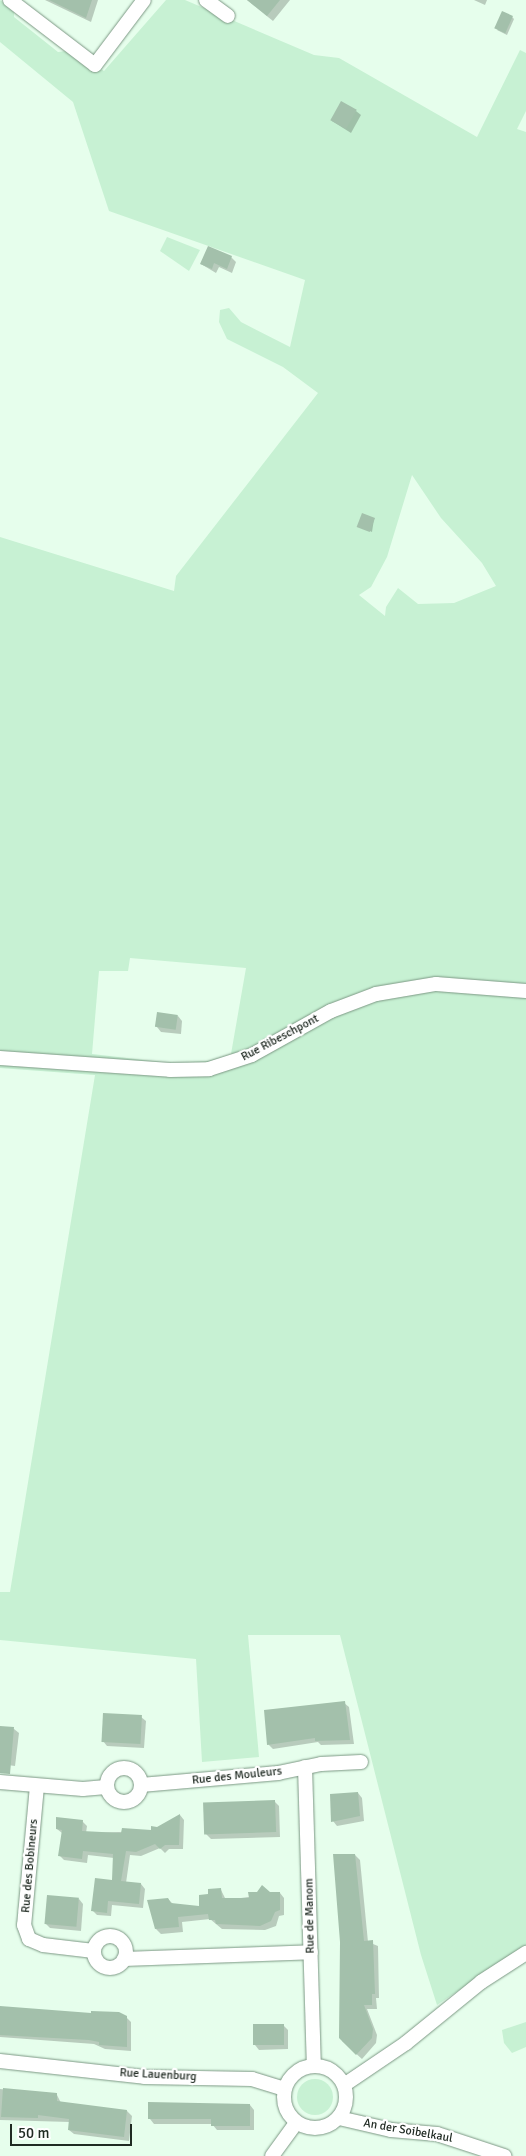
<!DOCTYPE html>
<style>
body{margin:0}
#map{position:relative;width:526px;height:2156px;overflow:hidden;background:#e6feec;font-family:Signika,sans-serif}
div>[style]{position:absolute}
.green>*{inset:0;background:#c7f1d3}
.round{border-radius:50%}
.shadow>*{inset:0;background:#0003}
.building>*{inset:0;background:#a3c0ab;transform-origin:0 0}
.roads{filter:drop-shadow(0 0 1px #7c9884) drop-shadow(0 0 1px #7c9884)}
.minor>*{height:14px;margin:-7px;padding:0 7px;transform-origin:7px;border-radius:7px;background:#fff}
.minor>.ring{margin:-7px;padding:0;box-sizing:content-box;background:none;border:14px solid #fff;border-radius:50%}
span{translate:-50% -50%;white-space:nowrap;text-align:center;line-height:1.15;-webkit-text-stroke:4.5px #fff;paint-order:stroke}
.street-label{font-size:12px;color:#202b23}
.scale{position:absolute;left:10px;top:2124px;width:122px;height:22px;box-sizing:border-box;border:2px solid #202b23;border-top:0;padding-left:6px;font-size:15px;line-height:18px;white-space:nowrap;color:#202b23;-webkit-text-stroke:4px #fff;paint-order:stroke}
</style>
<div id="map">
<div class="green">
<i style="clip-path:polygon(evenodd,0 0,14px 11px,14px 17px,58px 52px,74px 50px,104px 71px,166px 0,185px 0,314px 55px,339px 58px,477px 137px,520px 50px,526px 53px,526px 111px,517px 129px,526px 132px,526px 1945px,437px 2005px,421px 1955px,340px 1635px,248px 1635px,259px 1757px,202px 1762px,196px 1659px,0 1640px,0 1592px,10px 1592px,95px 1075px,0 1068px,0 537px,174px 591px,176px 576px,318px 393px,283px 367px,227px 339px,219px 322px,220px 310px,229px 308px,241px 322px,290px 347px,305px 280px,109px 211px,73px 102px,0 42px,0 0,412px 475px,441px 518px,482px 563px,496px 586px,454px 603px,418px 604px,398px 588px,386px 607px,385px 616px,359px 595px,371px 587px,387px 557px,412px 475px,0 0,130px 958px,246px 968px,231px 1054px,208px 1061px,170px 1063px,92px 1054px,99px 971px,128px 971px,130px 958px)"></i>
<i style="clip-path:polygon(167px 237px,200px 250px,189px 271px,160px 251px)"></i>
<i style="clip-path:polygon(526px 2022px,526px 2047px,512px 2053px,504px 2043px,502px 2030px)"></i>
<i class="round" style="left:297px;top:2079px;width:36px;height:36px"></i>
</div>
<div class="shadow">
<i style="clip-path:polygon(45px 0,98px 0,91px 22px)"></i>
<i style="clip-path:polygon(247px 0,290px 0,273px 21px)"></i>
<i style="clip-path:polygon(474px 0,487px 0,485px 5px)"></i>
<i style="clip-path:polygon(512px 17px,514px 19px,507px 35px,497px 30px)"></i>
<i style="clip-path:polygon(356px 111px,361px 115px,351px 133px,332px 121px)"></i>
<i style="clip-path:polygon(231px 257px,236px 262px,232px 273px,219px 267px,216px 273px,201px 264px)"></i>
<i style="clip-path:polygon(374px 519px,372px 532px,359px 526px)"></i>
<i style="clip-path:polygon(178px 1016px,182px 1021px,181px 1034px,161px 1032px,157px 1027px)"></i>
<i style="clip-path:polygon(344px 1703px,349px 1707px,354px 1744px,321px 1745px,318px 1742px,273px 1749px,268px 1744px)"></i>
<i style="clip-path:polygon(141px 1717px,146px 1721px,144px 1748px,107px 1746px,103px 1741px)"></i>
<i style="clip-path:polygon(0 1727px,14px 1729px,19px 1733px,15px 1766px,0 1764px)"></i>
<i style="clip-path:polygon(358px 1793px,362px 1798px,364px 1821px,337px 1826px,333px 1821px)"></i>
<i style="clip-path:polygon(274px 1801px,279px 1806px,280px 1837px,211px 1839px,206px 1834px)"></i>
<i style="clip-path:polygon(180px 1815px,184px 1820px,183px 1849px,169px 1849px,165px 1853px,160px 1848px,141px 1856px,130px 1855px,126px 1883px,141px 1884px,145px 1889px,143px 1908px,112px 1905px,111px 1916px,97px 1915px,93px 1911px,113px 1881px,114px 1858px,88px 1855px,87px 1863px,64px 1860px,60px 1856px,62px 1833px,57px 1829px,82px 1821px,87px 1826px,86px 1833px,152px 1831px)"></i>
<i style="clip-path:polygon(355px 1855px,360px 1860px,368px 1942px,378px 1946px,379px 1998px,376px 1998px,377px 2009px,367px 2009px,377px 2035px,376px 2043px,362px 2059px,342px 2041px,341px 1941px)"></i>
<i style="clip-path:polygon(221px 1890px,226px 1900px,280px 1893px,284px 1898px,284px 1915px,279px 1916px,276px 1926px,265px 1930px,222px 1929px,210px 1919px,182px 1922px,183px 1932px,161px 1934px,156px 1929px,168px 1899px,173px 1904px,200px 1908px,209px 1895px)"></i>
<i style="clip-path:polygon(79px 1899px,83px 1904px,81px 1931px,50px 1928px,45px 1923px)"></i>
<i style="clip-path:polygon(0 2007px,126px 2017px,131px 2022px,131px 2051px,105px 2049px,94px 2044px,0 2037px)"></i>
<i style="clip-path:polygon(283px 2025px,288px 2030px,288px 2049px,259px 2050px,255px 2045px)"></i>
<i style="clip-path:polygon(0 2089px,57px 2095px,61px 2103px,127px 2111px,132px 2116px,129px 2141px,74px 2134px,69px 2130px,70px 2122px,0 2120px)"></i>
<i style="clip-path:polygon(250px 2105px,254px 2110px,254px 2130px,217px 2130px,212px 2124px,154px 2124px,150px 2119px)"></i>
</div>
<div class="building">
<i style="clip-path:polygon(49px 0,92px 0,86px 18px)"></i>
<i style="clip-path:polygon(247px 0,280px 0,267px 16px)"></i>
<i style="left:502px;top:11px;width:12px;height:19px;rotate:24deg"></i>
<i style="left:341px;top:101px;width:18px;height:22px;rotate:29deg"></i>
<i style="clip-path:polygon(208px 246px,232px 256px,227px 269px,214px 263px,212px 269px,200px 264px)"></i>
<i style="left:362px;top:513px;width:14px;height:15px;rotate:21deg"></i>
<i style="left:157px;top:1012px;width:21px;height:15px;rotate:8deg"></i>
<i style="clip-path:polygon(345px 1701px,350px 1740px,315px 1741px,315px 1738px,267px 1745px,264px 1710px)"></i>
<i style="left:103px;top:1713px;width:39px;height:29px;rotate:3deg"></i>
<i style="clip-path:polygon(0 1726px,14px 1727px,10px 1774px,0 1773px)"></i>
<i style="clip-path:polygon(358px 1792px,360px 1816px,331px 1822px,330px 1794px)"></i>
<i style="left:275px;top:1800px;width:32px;height:72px;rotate:88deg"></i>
<i style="clip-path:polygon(180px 1814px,179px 1845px,165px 1845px,160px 1849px,155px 1844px,136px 1852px,126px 1851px,121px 1881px,141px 1883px,139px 1904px,108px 1901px,107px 1913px,91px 1911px,95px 1878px,112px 1880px,113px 1854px,83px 1851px,82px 1859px,58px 1856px,62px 1830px,56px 1829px,56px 1817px,83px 1820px,82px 1831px,121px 1833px,122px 1828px,151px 1830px,151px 1826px,157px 1827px)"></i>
<i style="clip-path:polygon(333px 1854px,355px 1854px,364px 1941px,373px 1940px,375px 1994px,372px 1994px,372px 2005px,364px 2005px,373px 2029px,372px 2038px,356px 2055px,339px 2038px,340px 1942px)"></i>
<i style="clip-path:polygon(262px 1885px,270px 1892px,280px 1892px,280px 1910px,275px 1912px,271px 1921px,260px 1926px,216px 1924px,215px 1920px,209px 1920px,208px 1914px,178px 1917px,179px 1927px,155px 1929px,147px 1900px,168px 1898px,171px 1903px,199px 1906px,199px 1895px,208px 1894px,208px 1889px,221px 1888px,222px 1898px,249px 1898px,248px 1892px,257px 1892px)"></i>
<i style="left:47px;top:1895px;width:32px;height:29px;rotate:5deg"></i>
<i style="clip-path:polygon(0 2006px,91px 2013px,91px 2011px,119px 2012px,127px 2016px,127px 2047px,99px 2045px,99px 2042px,89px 2040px,0 2035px)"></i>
<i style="left:284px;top:2024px;width:21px;height:31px;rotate:90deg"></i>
<i style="clip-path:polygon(3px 2088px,57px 2093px,57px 2101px,127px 2110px,124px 2137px,68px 2130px,69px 2119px,38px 2115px,38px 2118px,1px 2117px)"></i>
<i style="clip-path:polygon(148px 2102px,250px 2104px,250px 2126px,211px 2126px,211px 2119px,148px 2119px)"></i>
</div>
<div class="roads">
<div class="minor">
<i style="left:10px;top:0;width:107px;rotate:37.4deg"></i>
<i style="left:95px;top:65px;width:81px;rotate:-53deg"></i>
<i style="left:206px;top:0;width:27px;rotate:36deg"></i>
<i style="left:0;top:1058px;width:170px;rotate:4deg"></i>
<i style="left:170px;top:1070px;width:39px;rotate:-1deg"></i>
<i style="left:209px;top:1069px;width:45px;rotate:-18deg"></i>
<i style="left:252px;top:1055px;width:90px;rotate:-29.1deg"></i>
<i style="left:331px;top:1011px;width:48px;rotate:-20.7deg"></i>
<i style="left:376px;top:994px;width:61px;rotate:-9.5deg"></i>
<i style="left:436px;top:984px;width:90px;rotate:4.4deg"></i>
<i style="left:305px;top:1767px;width:299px;rotate:88.3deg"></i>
<i class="ring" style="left:107px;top:1768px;width:20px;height:20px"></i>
<i style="left:0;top:1782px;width:83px;rotate:4.8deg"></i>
<i style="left:83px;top:1789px;width:23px;rotate:-5deg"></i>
<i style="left:141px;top:1785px;width:138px;rotate:-5deg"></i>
<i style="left:278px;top:1773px;width:44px;rotate:-11.8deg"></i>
<i style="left:321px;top:1764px;width:40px;rotate:-2.9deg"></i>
<i style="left:37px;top:1786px;width:140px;rotate:95.3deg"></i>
<i style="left:24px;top:1925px;width:15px;rotate:70deg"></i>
<i style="left:29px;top:1939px;width:15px;rotate:23deg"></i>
<i style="left:43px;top:1945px;width:51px;rotate:6.7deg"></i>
<i class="ring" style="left:94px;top:1936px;width:18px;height:18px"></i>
<i style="left:124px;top:1959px;width:187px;rotate:-2.1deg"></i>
<i style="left:0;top:2061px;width:145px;rotate:6.3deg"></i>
<i style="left:144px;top:2077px;width:108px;rotate:1.1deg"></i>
<i style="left:252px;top:2079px;width:34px;rotate:17deg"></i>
<i class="ring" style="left:284px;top:2066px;width:48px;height:48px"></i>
<i style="left:344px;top:2085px;width:75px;rotate:-34.1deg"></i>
<i style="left:406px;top:2043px;width:97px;rotate:-39.1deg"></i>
<i style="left:481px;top:1982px;width:54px;rotate:-32.8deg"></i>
<i style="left:339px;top:2118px;width:53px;rotate:13deg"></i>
<i style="left:391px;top:2130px;width:46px;rotate:5deg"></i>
<i style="left:437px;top:2134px;width:71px;rotate:18.2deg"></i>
<i style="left:272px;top:2156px;width:41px;rotate:-54deg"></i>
</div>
</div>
<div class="street-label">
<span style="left:280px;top:1038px;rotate:-28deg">Rue Ribeschpont</span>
<span style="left:237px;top:1776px;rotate:-6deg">Rue des Mouleurs</span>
<span style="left:30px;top:1866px;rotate:-85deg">Rue des Bobineurs</span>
<span style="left:310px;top:1916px;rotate:-91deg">Rue de Manom</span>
<span style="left:158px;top:2075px;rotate:3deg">Rue Lauenburg</span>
<span style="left:408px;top:2131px;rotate:10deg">An der Soibelkaul</span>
</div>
<div class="scale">50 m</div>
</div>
